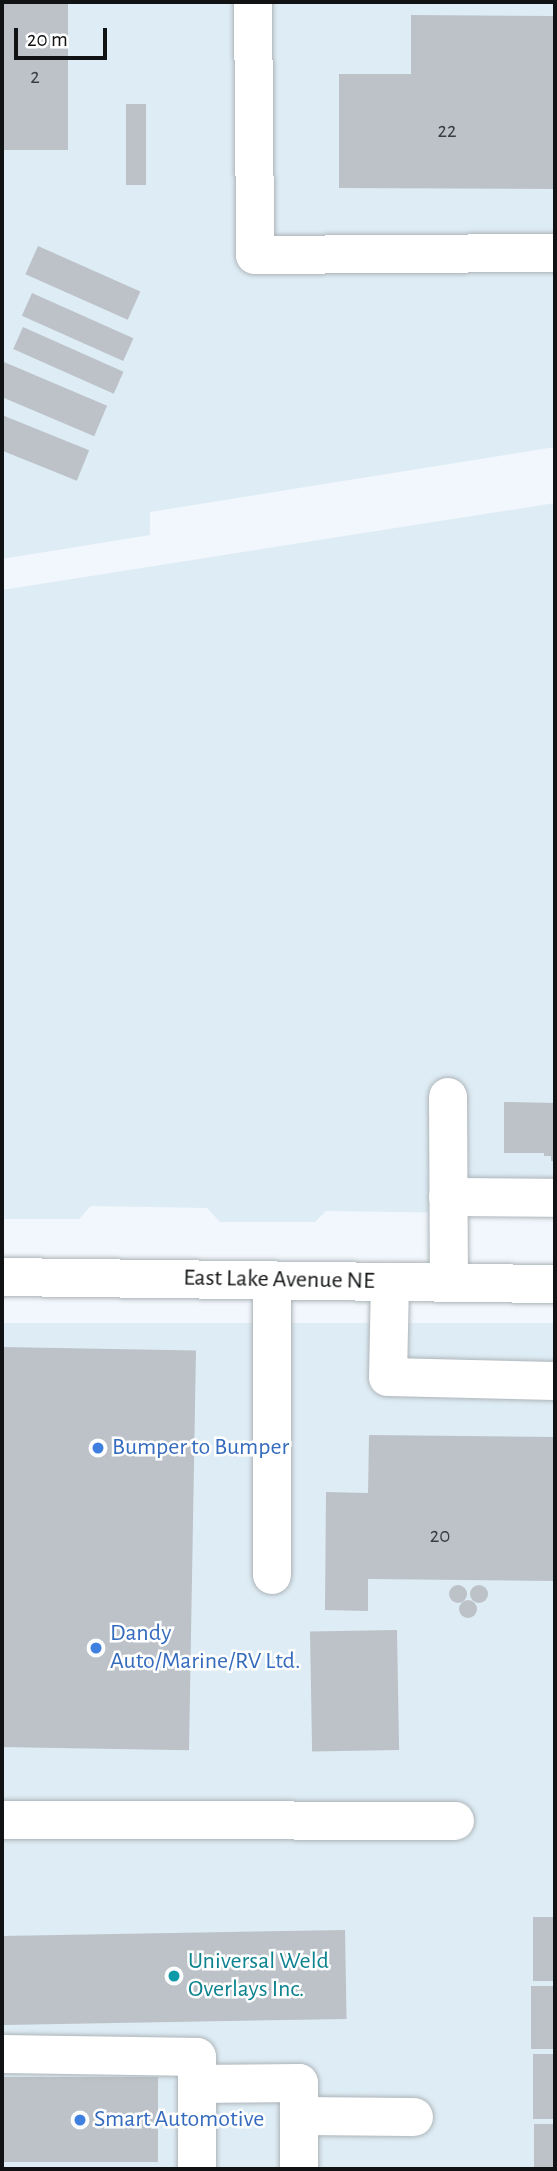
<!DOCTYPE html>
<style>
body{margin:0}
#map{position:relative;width:557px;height:2171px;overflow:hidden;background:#f1f7fc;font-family:"Alegreya Sans",sans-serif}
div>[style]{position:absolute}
.built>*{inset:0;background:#deecf5;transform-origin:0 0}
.building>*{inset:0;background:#bcc2c7;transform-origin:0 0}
.round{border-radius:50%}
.roads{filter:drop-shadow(0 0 2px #adb4b8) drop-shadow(0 0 2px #adb4b8)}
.minor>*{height:38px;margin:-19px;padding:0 19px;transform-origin:19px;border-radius:19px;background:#fff}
.dots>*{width:19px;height:19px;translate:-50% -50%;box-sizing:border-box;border:4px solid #fff;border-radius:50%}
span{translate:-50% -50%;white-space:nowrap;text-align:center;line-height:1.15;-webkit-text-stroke:5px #fff;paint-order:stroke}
.number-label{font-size:21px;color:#3b3e41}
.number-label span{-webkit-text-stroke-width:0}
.street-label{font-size:24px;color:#101214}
.shop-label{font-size:24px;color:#366cbe}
.left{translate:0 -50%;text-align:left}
.culture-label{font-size:24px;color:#0d838f}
.frame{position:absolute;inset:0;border:4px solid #101214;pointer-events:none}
.scale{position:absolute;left:14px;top:28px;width:93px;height:32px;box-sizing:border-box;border:4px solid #101214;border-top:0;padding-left:9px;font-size:21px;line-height:24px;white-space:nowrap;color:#101214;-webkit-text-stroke:5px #fff;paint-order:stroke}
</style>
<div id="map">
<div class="built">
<i style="clip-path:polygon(2px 2px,555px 2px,555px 447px,150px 512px,150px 535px,2px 559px)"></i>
<i style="clip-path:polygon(555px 503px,555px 1214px,326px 1211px,315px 1222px,220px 1222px,207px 1208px,91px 1206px,79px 1219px,2px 1219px,2px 590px)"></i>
<i style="left:2px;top:1323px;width:553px;height:846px"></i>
</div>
<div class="building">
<i style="left:2px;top:3px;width:66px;height:147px"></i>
<i style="clip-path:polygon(411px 15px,555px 16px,555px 189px,339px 188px,339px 74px,411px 74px)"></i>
<i style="left:126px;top:104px;width:20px;height:81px"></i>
<i style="left:38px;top:246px;width:112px;height:31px;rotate:24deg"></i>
<i style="left:32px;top:293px;width:111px;height:25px;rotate:24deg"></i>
<i style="left:23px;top:327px;width:110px;height:24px;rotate:24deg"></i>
<i style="left:4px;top:362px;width:112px;height:33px;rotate:23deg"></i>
<i style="left:2px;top:415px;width:94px;height:33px;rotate:22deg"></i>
<i style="clip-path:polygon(504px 1102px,555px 1103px,555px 1161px,551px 1161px,551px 1156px,544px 1156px,544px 1153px,504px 1153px)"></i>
<i style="left:2px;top:1347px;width:194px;height:400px;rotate:1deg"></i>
<i style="clip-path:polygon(369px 1435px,555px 1437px,555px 1581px,368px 1579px,368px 1611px,325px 1610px,326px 1492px,368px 1493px)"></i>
<i class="round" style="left:449px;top:1585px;width:18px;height:18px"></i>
<i class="round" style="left:470px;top:1585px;width:18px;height:18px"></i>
<i class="round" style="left:459px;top:1600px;width:18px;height:18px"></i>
<i style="left:397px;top:1630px;width:120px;height:87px;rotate:89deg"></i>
<i style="left:533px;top:1917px;width:22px;height:64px"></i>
<i style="left:345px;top:1930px;width:89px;height:343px;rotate:89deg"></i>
<i style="left:531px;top:1986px;width:24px;height:63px"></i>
<i style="left:533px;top:2054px;width:22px;height:65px"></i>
<i style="left:2px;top:2077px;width:156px;height:85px"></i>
<i style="left:534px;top:2124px;width:21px;height:45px"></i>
</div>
<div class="roads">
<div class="minor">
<i style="left:253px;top:2px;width:253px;rotate:89.5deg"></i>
<i style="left:255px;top:255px;width:300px;rotate:-0.4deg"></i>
<i style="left:448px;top:1097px;width:185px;rotate:89.7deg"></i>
<i style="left:448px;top:1197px;width:107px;rotate:0.5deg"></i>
<i style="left:2px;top:1277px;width:553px;rotate:0.73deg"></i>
<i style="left:390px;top:1282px;width:95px;rotate:91.2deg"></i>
<i style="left:388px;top:1377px;width:167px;rotate:1.4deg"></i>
<i style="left:272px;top:1575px;width:295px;rotate:-90deg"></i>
<i style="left:2px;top:1820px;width:453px;rotate:0.1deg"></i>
<i style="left:2px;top:2054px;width:195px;rotate:0.9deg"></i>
<i style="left:197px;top:2057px;width:112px;rotate:90deg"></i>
<i style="left:197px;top:2084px;width:102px;rotate:-0.6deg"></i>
<i style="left:299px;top:2083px;width:86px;rotate:90deg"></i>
<i style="left:299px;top:2116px;width:115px;rotate:0.5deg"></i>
</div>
</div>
<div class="dots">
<i style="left:98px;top:1448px;background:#3f7fe0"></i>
<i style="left:96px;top:1648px;background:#3f7fe0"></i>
<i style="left:174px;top:1976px;background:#0f9aa8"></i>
<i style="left:80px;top:2120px;background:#3f7fe0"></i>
</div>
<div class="number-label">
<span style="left:35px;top:77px">2</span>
<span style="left:447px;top:131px">22</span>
<span style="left:440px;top:1536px">20</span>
</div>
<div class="street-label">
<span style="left:279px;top:1280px;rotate:1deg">East Lake Avenue NE</span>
</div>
<div class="shop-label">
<span class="left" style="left:112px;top:1448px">Bumper to Bumper</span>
<span class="left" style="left:110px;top:1648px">Dandy<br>Auto/Marine/RV Ltd.</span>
<span class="left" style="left:94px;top:2120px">Smart Automotive</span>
</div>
<div class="culture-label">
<span class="left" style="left:188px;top:1976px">Universal Weld<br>Overlays Inc.</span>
</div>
<div class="frame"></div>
<div class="scale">20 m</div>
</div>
